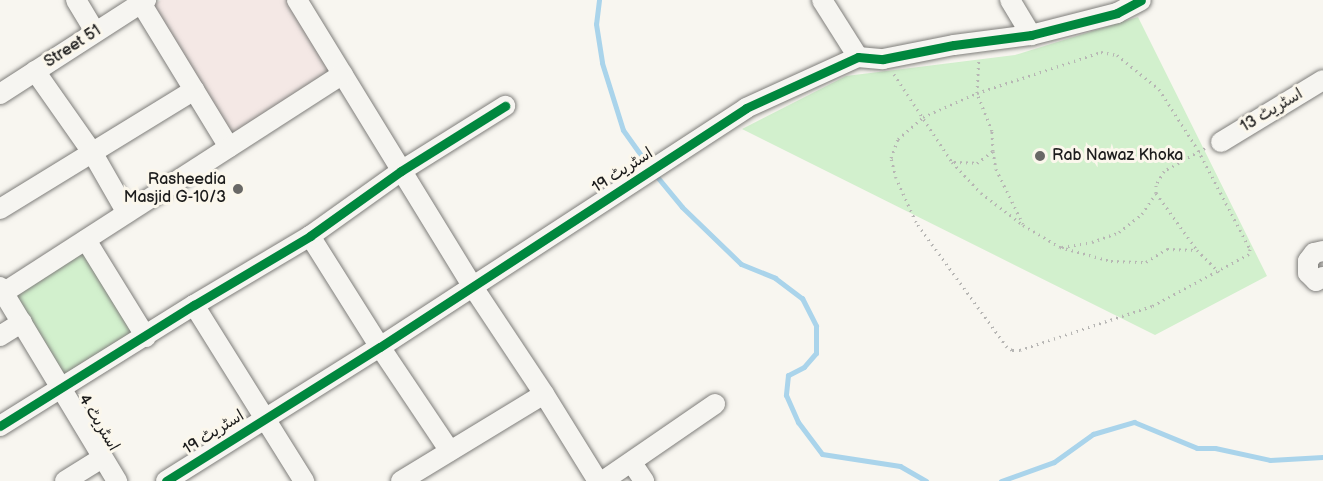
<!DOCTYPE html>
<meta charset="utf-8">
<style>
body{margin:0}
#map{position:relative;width:1323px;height:481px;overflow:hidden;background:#f8f6f0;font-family:"Balsamiq Sans","Playpen Sans Arabic",sans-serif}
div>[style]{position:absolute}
.built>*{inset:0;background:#f4e8e5}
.green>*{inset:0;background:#d2f0cd;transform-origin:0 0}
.stream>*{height:5px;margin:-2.5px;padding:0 2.5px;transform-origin:2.5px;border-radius:2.5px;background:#aad4eb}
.path>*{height:3px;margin-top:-1.5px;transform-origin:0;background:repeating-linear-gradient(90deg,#b7b6b4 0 1.5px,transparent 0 6px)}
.roads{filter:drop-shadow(0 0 2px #7f7e7b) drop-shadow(0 0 2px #7f7e7b)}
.minor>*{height:20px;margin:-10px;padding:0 10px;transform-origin:10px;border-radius:10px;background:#f6f5f1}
.cycleway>*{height:9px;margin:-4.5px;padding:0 4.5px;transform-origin:4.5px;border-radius:4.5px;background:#00873e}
.dots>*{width:16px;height:16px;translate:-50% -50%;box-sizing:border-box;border:3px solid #fbf7ec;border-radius:50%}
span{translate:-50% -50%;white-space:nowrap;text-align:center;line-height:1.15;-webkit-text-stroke:6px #fbf7ec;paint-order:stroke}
.street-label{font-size:16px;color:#1c1c1c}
.poi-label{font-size:16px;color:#1c1c1c}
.left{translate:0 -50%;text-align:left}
.right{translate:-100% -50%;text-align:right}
</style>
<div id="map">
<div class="built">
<i style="clip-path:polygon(161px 0,291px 0,334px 70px,230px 137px,150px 7px)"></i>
</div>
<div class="green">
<i style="clip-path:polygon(1138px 17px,1267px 276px,1155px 335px,742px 129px,846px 76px,1015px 55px)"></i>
<i style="left:85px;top:248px;width:103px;height:90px;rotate:57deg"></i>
</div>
<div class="stream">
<i style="left:599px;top:0;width:24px;rotate:97deg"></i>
<i style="left:596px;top:24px;width:39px;rotate:81deg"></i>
<i style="left:602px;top:63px;width:70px;rotate:72.6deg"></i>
<i style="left:623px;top:130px;width:43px;rotate:54.5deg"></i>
<i style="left:654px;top:173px;width:44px;rotate:50.5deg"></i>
<i style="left:682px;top:207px;width:82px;rotate:44deg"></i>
<i style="left:741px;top:264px;width:37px;rotate:22deg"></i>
<i style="left:775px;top:278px;width:34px;rotate:37deg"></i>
<i style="left:802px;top:298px;width:31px;rotate:63deg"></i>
<i style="left:816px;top:326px;width:27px;rotate:90deg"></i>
<i style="left:816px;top:353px;width:18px;rotate:131deg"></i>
<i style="left:804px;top:367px;width:18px;rotate:153deg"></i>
<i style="left:788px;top:375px;width:20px;rotate:96deg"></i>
<i style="left:786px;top:395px;width:30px;rotate:66deg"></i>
<i style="left:798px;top:422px;width:40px;rotate:53deg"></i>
<i style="left:822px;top:454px;width:79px;rotate:8.7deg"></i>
<i style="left:900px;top:466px;width:30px;rotate:30deg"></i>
<i style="left:1001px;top:481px;width:56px;rotate:-19.7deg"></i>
<i style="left:1054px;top:462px;width:48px;rotate:-35.7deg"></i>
<i style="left:1093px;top:434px;width:43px;rotate:-16.3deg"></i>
<i style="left:1134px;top:422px;width:68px;rotate:22.4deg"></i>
<i style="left:1197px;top:448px;width:18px"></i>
<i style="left:1215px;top:448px;width:56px;rotate:12.3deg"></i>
<i style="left:1270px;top:460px;width:53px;rotate:-3.2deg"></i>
</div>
<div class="path">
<i style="left:1101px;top:52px;width:16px;rotate:11deg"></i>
<i style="left:1117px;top:55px;width:54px;rotate:39deg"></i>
<i style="left:1159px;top:89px;width:72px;rotate:57.4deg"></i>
<i style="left:1198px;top:150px;width:112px;rotate:62.3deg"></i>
<i style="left:1250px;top:249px;width:5px;rotate:101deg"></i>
<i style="left:1249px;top:254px;width:110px;rotate:151.8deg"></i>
<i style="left:1152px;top:306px;width:139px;rotate:161.6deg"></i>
<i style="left:1020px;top:350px;width:8px;rotate:180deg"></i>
<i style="left:1012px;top:350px;width:6px;rotate:-149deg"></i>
<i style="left:1007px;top:347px;width:155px;rotate:-126.1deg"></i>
<i style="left:916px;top:222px;width:48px;rotate:-114.4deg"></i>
<i style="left:896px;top:178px;width:21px;rotate:-104deg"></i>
<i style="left:891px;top:158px;width:20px;rotate:-70deg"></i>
<i style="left:898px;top:139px;width:33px;rotate:-41deg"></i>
<i style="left:923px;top:117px;width:59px;rotate:-24deg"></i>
<i style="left:977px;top:93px;width:131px;rotate:-18.3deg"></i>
<i style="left:894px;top:74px;width:105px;rotate:56.6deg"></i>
<i style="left:952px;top:162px;width:42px;rotate:46.9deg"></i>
<i style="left:981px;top:193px;width:53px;rotate:37.3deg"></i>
<i style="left:1023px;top:225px;width:43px;rotate:30.7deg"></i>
<i style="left:1060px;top:247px;width:53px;rotate:15.4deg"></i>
<i style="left:1111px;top:261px;width:35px;rotate:2deg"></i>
<i style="left:1146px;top:262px;width:25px;rotate:-32deg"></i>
<i style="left:1167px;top:249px;width:30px;rotate:2deg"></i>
<i style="left:1205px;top:148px;width:47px;rotate:150.7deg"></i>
<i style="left:1164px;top:171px;width:16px;rotate:120deg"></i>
<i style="left:1156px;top:185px;width:8px;rotate:90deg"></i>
<i style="left:1156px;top:193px;width:70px;rotate:54.3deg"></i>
<i style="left:1197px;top:250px;width:31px;rotate:45deg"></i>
<i style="left:993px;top:151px;width:18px;rotate:81deg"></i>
<i style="left:996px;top:169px;width:61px;rotate:63.9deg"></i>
<i style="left:954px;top:162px;width:23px;rotate:2deg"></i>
<i style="left:977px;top:163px;width:20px;rotate:-37deg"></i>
<i style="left:993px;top:151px;width:20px;rotate:-93deg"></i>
<i style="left:992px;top:131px;width:41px;rotate:-111.5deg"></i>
<i style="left:977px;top:93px;width:33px;rotate:-87deg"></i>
<i style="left:1062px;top:247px;width:30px;rotate:-9deg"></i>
<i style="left:1092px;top:242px;width:29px;rotate:-20deg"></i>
<i style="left:1119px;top:232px;width:29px;rotate:-38deg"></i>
<i style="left:1142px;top:214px;width:25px;rotate:-56deg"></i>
</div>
<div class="roads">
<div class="minor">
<i style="left:76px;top:0;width:37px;rotate:59deg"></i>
<i style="left:297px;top:0;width:337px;rotate:58.5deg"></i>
<i style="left:473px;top:287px;width:128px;rotate:56.4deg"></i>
<i style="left:544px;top:394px;width:102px;rotate:58.2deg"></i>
<i style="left:822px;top:0;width:67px;rotate:57.7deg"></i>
<i style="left:1010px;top:0;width:41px;rotate:59deg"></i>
<i style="left:141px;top:3px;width:169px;rotate:58.6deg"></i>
<i style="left:35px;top:71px;width:99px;rotate:54.9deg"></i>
<i style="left:92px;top:152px;width:70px;rotate:60.2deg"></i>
<i style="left:0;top:94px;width:174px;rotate:-32.8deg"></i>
<i style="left:1221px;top:142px;width:119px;rotate:-31.3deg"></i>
<i style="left:0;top:209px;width:228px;rotate:-31.5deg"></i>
<i style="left:310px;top:236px;width:131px;rotate:57.8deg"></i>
<i style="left:380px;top:347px;width:125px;rotate:56.1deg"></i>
<i style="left:86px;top:240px;width:114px;rotate:58.3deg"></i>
<i style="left:1323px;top:251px;width:9px;rotate:167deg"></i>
<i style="left:1314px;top:253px;width:10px;rotate:127deg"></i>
<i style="left:1308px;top:261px;width:12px;rotate:90deg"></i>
<i style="left:1308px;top:273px;width:11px;rotate:45deg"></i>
<i style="left:1316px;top:281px;width:8px;rotate:-30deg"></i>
<i style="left:0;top:287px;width:227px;rotate:58.9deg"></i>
<i style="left:3px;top:293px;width:404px;rotate:-32.8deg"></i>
<i style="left:194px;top:305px;width:208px;rotate:58deg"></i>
<i style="left:0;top:336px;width:26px;rotate:-32deg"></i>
<i style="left:0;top:426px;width:229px;rotate:-32deg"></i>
<i style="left:194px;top:305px;width:135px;rotate:-30.7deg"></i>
<i style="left:310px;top:236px;width:112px;rotate:-35.5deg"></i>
<i style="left:401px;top:171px;width:123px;rotate:-32deg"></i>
<i style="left:632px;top:463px;width:22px;rotate:56deg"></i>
<i style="left:65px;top:481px;width:44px;rotate:-31.9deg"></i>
<i style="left:166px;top:481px;width:252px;rotate:-32.1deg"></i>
<i style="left:380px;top:347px;width:437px;rotate:-33.1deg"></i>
<i style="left:746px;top:108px;width:123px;rotate:-24.5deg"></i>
<i style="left:858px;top:57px;width:25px;rotate:5deg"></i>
<i style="left:883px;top:59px;width:72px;rotate:-11.2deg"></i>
<i style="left:954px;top:45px;width:78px;rotate:-7.4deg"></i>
<i style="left:1031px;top:35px;width:89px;rotate:-14.3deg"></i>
<i style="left:1117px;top:13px;width:27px;rotate:-28deg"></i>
<i style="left:401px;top:481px;width:167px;rotate:-31.3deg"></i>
<i style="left:603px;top:481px;width:136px;rotate:-34.5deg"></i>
</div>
</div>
<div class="cycleway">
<i style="left:0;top:426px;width:229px;rotate:-32deg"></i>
<i style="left:194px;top:305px;width:135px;rotate:-30.7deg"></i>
<i style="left:310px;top:236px;width:112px;rotate:-35.5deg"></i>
<i style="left:401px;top:171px;width:123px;rotate:-32deg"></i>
<i style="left:166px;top:481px;width:252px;rotate:-32.1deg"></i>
<i style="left:380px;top:347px;width:437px;rotate:-33.1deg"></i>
<i style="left:746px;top:108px;width:123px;rotate:-24.5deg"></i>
<i style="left:858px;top:57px;width:25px;rotate:5deg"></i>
<i style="left:883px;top:59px;width:72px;rotate:-11.2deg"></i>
<i style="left:954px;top:45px;width:78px;rotate:-7.4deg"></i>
<i style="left:1031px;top:35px;width:89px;rotate:-14.3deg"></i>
<i style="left:1117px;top:13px;width:27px;rotate:-28deg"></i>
</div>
<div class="dots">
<i style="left:1040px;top:156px;background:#696866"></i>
<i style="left:238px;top:189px;background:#696866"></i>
</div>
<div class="street-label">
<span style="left:73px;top:47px;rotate:-33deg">Street 51</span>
<span style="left:1272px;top:111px;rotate:-31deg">اسٹریٹ 13</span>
<span style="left:623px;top:171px;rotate:-33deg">اسٹریٹ 19</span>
<span style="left:98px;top:423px;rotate:59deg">اسٹریٹ 4</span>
<span style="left:214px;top:433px;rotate:-32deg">اسٹریٹ 19</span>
</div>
<div class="poi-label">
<span class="left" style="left:1052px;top:156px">Rab Nawaz Khoka</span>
<span class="right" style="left:226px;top:189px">Rasheedia<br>Masjid G-10/3</span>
</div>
</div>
